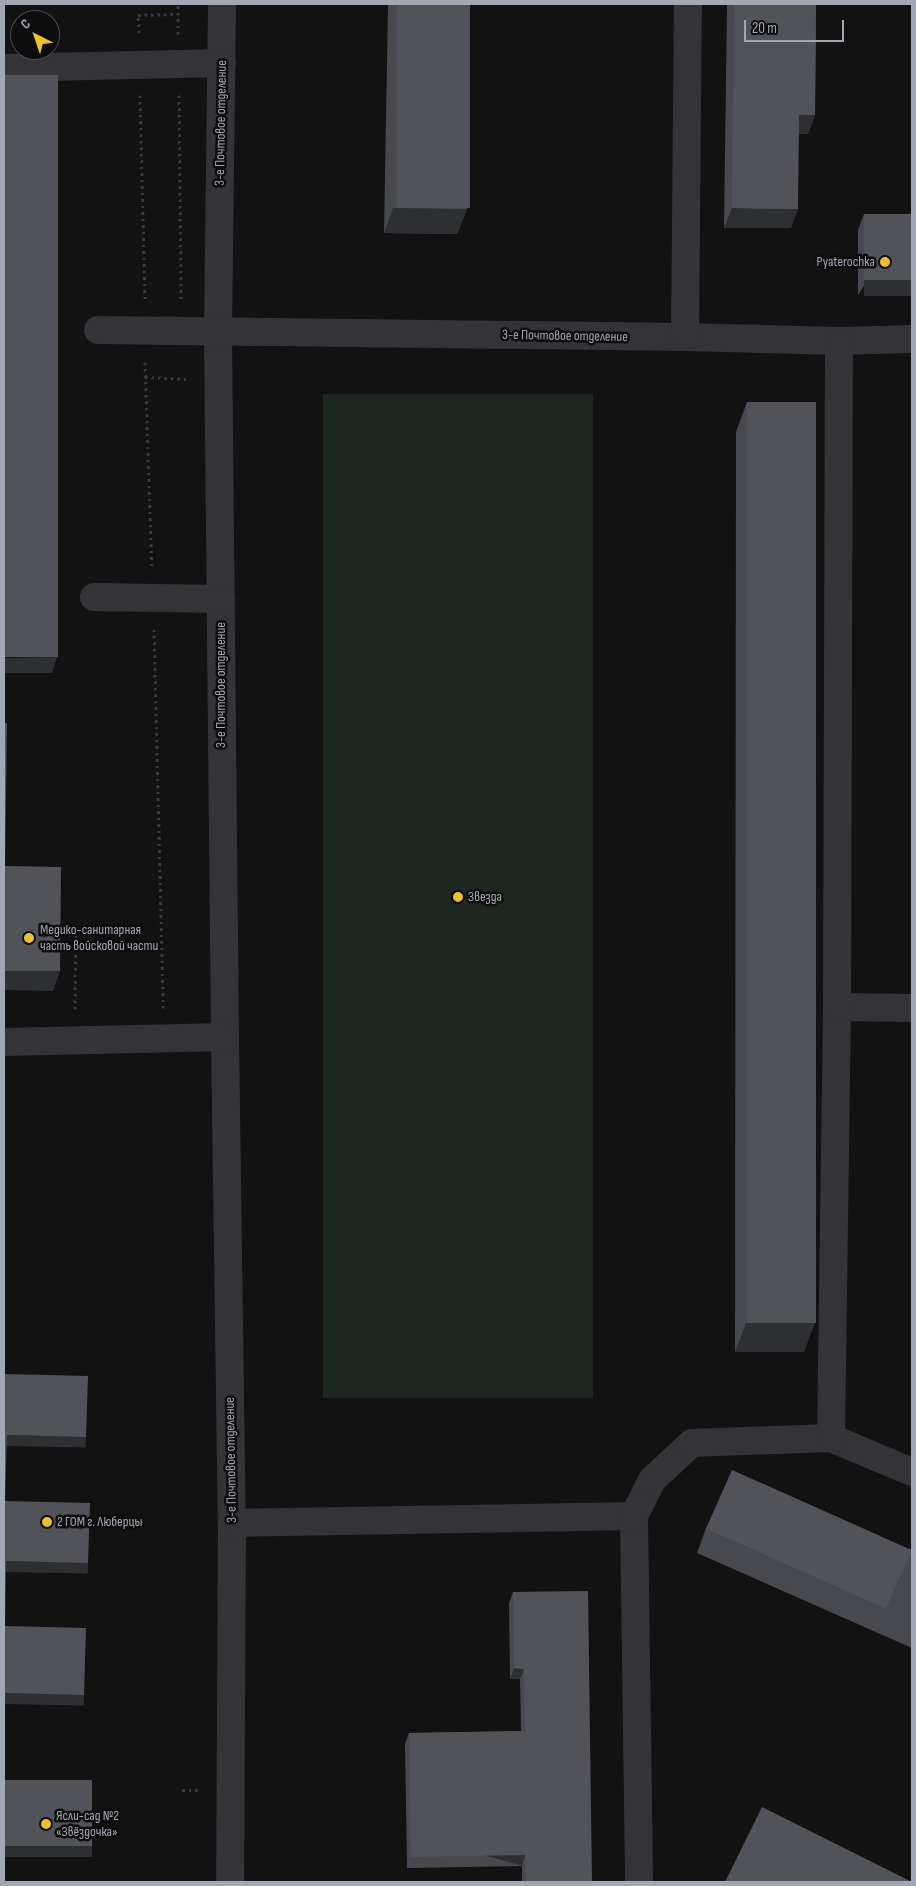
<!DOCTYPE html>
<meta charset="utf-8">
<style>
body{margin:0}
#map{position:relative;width:916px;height:1886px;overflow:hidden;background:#121213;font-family:"Sofia Sans Condensed",sans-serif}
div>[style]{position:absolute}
.green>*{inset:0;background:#1e2620;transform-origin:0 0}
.path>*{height:3px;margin-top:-1.5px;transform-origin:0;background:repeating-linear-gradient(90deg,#393a3f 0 2.5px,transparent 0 6.5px)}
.minor>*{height:28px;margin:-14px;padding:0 14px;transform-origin:14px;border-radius:14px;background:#333338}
.wall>*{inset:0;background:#48494e}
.shaded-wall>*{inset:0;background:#2e2f32;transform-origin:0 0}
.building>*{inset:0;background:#525359;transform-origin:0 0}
.dots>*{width:14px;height:14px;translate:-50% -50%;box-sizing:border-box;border:2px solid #0d0d0e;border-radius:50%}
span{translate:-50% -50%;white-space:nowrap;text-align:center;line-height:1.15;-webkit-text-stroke:5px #0d0d0e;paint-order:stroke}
.street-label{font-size:14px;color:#a3a7b4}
.poi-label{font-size:14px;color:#a3a7b4}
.right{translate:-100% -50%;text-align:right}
.left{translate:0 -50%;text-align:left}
.frame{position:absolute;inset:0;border:5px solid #a3a7b4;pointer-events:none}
.north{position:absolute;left:10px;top:10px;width:50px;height:50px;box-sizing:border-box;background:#0d0d0e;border:1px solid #494b50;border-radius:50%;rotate:319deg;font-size:14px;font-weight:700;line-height:20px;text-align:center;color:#a3a7b4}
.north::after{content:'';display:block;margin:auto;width:18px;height:22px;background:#ecc131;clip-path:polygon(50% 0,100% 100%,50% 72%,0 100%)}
.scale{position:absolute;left:744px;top:20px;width:100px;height:22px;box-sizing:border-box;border:2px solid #a3a7b4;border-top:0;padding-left:6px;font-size:15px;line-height:18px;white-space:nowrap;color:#a3a7b4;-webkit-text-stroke:4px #0d0d0e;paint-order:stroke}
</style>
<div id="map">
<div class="green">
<i style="left:323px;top:394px;width:270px;height:1004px"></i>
</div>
<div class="path">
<i style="left:139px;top:33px;width:18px;rotate:-93deg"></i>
<i style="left:138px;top:15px;width:40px;rotate:-1.4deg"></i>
<i style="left:178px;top:34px;width:30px;rotate:-90deg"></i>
<i style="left:140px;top:95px;width:206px;rotate:88.6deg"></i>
<i style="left:179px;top:95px;width:207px;rotate:89.4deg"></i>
<i style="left:145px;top:362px;width:206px;rotate:88.1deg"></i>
<i style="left:145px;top:377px;width:42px;rotate:2.7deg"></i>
<i style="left:154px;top:629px;width:379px;rotate:88.6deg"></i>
<i style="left:75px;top:1009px;width:79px;rotate:-89.3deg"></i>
<i style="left:182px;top:1790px;width:17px"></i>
</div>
<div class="minor">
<i style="left:222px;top:4px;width:329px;rotate:90.7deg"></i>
<i style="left:218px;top:333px;width:704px;rotate:89.43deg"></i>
<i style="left:225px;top:1037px;width:486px;rotate:89.2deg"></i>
<i style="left:232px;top:1523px;width:359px;rotate:90.3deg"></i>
<i style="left:4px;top:68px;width:218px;rotate:-1.3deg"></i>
<i style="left:98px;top:330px;width:587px;rotate:0.68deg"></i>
<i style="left:685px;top:337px;width:154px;rotate:1.5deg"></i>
<i style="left:839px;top:341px;width:73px;rotate:-1.6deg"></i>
<i style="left:685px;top:337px;width:333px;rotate:-89.5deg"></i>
<i style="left:94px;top:597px;width:127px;rotate:0.9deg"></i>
<i style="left:837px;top:1007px;width:75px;rotate:0.8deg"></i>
<i style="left:4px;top:1042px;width:221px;rotate:-1.3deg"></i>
<i style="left:831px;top:1438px;width:88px;rotate:22.8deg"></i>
<i style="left:634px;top:1516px;width:366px;rotate:89.2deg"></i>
<i style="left:232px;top:1523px;width:402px;rotate:-1deg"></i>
<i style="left:634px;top:1516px;width:40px;rotate:-63.4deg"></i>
<i style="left:652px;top:1480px;width:54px;rotate:-42.8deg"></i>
<i style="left:692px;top:1443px;width:139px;rotate:-2.1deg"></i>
<i style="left:831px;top:1438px;width:431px;rotate:-89.2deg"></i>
<i style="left:837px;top:1007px;width:666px;rotate:-89.83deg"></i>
</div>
<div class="wall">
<i style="clip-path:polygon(388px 4px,470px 4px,467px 209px,457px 234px,384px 233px)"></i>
<i style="clip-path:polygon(727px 4px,816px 4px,815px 115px,808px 134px,799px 134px,791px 228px,724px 228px)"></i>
<i style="clip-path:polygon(864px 214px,912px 214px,858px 295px,858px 230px)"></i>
<i style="clip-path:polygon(747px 402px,804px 1352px,735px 1352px,736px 432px)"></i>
<i style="clip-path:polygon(706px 1528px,912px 1549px,912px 1648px,697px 1553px)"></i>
<i style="clip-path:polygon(513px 1592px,592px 1882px,522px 1882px,522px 1866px,407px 1868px,405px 1744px,409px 1733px,521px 1731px,520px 1679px,510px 1679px,509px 1603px)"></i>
</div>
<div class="shaded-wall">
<i style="clip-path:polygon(799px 115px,815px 115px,808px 134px,792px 134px)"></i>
<i style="clip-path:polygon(393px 208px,467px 209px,457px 234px,384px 233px)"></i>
<i style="clip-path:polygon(732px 208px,798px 209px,791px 228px,724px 228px)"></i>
<i style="left:864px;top:280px;width:48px;height:16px"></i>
<i style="clip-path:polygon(57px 657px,52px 673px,4px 673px,4px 658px)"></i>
<i style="clip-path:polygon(4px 971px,60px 971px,53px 991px,4px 990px)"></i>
<i style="clip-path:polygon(746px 1323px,815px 1323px,804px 1352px,735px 1352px)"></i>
<i style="left:7px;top:1435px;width:79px;height:11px;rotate:1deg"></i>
<i style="left:6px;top:1561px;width:82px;height:11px;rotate:1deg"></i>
<i style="clip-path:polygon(514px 1668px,524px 1669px,520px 1679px,510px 1679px)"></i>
<i style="left:4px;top:1693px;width:80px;height:11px;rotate:1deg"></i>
<i style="left:4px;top:1846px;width:88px;height:11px"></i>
<i style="left:525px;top:1855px;width:11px;height:114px;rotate:105deg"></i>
</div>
<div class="building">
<i style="left:397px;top:4px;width:73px;height:204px"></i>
<i style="clip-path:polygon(734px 4px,816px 4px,815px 115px,799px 115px,798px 209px,732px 208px)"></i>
<i style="left:58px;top:75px;width:582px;height:54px;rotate:90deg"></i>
<i style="left:864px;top:214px;width:48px;height:66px"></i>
<i style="left:747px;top:402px;width:69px;height:921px"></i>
<i style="clip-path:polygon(4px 723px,7px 723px,5px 866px,61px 867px,60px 971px,4px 971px)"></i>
<i style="clip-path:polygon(4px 1374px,88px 1376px,86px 1437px,7px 1435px,5px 1501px,90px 1503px,88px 1563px,6px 1561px,5px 1626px,86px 1628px,84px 1695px,4px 1693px)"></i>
<i style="left:732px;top:1470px;width:197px;height:64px;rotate:24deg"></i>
<i style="clip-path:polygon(588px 1591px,592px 1882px,526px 1882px,525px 1855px,411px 1857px,409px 1733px,525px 1731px,524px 1669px,514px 1668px,513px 1592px)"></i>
<i style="left:4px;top:1780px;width:88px;height:66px"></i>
<i style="clip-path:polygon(762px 1807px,912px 1882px,725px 1882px)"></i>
</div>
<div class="dots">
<i style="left:885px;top:262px;background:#ecc131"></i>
<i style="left:458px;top:897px;background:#ecc131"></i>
<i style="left:29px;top:938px;background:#ecc131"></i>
<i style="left:47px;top:1522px;background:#ecc131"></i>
<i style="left:46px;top:1824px;background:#ecc131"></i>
</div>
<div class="street-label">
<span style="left:221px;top:123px;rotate:-89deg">3-е Почтовое отделение</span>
<span style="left:565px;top:336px;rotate:1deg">3-е Почтовое отделение</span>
<span style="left:221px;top:685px;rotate:-90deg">3-е Почтовое отделение</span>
<span style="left:231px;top:1460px;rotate:-91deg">3-е Почтовое отделение</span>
</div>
<div class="poi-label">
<span class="right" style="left:875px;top:262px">Pyaterochka</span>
<span class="left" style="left:468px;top:897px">Звезда</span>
<span class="left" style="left:40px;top:938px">Медико-санитарная<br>часть войсковой части</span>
<span class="left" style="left:57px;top:1522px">2 ГОМ г. Люберцы</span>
<span class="left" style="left:56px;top:1824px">Ясли-сад №2<br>«Звёздочка»</span>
</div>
<div class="frame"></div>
<div class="north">С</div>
<div class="scale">20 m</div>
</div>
